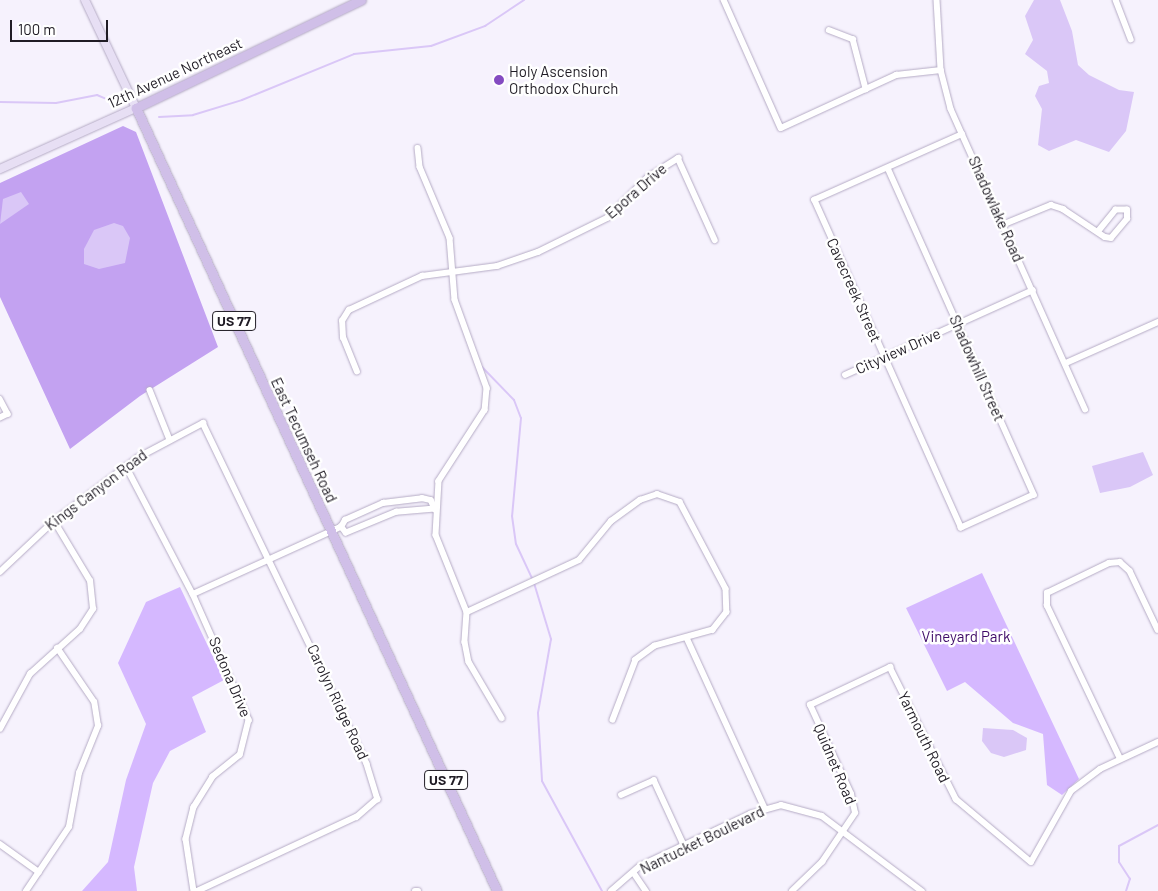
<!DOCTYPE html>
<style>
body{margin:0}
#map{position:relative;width:1158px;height:891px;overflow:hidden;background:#f6f2fd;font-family:Barlow,sans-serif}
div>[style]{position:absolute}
.green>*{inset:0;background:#d5b8ff}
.forest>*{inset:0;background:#c3a2f1}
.water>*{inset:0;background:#dac7f7}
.stream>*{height:2px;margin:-1px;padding:0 1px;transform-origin:1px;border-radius:1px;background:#dac7f7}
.roads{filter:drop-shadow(0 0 1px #b5abc5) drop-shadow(0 0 1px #b5abc5)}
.street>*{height:5.5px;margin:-2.75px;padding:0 2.75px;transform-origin:2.75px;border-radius:2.75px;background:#fff}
.secondary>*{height:8px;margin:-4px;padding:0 4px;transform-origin:4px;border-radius:4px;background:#e7dff4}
.primary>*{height:9px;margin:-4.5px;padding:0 4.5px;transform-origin:4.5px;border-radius:4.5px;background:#d0bfe8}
.dots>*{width:14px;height:14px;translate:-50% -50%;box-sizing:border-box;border:2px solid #fff;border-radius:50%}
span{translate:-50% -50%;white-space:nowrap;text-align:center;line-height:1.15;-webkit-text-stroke:5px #fff;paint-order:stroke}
.shield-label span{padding:1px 4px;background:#fff;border:1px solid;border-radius:4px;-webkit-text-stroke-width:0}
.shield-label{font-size:14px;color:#201c25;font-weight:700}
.poi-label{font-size:15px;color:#201c25}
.left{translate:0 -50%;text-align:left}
.street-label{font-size:15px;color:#201c25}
.park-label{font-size:15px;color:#3e0a67}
.scale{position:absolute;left:10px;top:20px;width:98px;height:22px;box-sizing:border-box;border:2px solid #201c25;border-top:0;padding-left:6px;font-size:15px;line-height:18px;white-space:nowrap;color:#201c25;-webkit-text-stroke:4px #fff;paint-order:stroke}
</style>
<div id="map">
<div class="green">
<i style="clip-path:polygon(982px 573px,1079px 779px,1062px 795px,1047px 785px,1043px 734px,1013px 723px,965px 682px,947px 691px,906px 608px)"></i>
<i style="clip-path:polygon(180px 587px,224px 680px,192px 697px,206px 732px,170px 751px,153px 783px,134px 867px,137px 891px,82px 891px,108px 862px,126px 780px,146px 724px,118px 663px,146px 602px)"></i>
</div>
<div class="forest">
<i style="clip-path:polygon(123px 126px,136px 132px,218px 347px,140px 396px,70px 449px,0 297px,0 183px)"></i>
</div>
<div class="water">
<i style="clip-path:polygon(1034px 0,1060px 0,1072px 31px,1078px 65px,1089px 75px,1119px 90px,1134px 92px,1126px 131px,1109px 152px,1076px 140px,1049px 151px,1038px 145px,1042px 109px,1035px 96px,1039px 86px,1049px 83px,1047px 71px,1025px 54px,1033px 40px,1025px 16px)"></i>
<i style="clip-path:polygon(21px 192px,29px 204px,0 224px,3px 199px)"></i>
<i style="clip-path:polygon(114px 223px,123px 226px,130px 238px,125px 263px,99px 269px,84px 264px,84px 249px,94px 230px)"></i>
<i style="clip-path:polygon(1143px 452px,1153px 475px,1130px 487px,1100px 493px,1092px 466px)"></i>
<i style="clip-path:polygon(983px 728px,1013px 730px,1027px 738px,1026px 750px,1004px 757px,991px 753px,982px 741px)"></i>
</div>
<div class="stream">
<i style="left:0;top:102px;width:56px;rotate:1deg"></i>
<i style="left:56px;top:103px;width:42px;rotate:-11deg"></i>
<i style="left:97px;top:95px;width:8px;rotate:23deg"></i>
<i style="left:159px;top:117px;width:34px;rotate:-3deg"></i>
<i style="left:193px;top:115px;width:51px;rotate:-17deg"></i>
<i style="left:242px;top:100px;width:121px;rotate:-22.3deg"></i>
<i style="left:354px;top:54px;width:77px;rotate:-5.9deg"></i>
<i style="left:431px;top:46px;width:58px;rotate:-20.3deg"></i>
<i style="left:485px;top:26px;width:47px;rotate:-33.7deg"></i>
<i style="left:482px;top:367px;width:46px;rotate:45.9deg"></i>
<i style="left:514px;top:400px;width:19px;rotate:69deg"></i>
<i style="left:521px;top:418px;width:98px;rotate:95.2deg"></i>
<i style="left:512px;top:516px;width:28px;rotate:82deg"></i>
<i style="left:516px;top:544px;width:38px;rotate:65deg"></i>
<i style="left:534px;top:583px;width:59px;rotate:73.1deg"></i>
<i style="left:551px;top:639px;width:75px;rotate:100deg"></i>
<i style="left:538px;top:713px;width:68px;rotate:86.6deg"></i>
<i style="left:542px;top:781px;width:125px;rotate:61.4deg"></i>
<i style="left:1126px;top:891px;width:13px;rotate:-72deg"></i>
<i style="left:1130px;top:879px;width:20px;rotate:-123deg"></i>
<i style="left:1119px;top:862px;width:16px;rotate:-90deg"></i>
<i style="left:1119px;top:846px;width:44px;rotate:-28.3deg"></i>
</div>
<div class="roads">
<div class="street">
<i style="left:724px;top:0;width:140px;rotate:66deg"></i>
<i style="left:781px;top:128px;width:127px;rotate:-24.7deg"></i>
<i style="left:896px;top:75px;width:45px;rotate:-6.3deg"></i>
<i style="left:937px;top:0;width:70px;rotate:86.7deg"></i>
<i style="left:941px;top:70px;width:40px;rotate:75.6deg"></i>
<i style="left:951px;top:109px;width:329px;rotate:65.9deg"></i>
<i style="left:1116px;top:0;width:42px;rotate:69deg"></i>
<i style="left:829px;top:30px;width:26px;rotate:21deg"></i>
<i style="left:853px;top:39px;width:52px;rotate:75.4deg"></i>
<i style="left:418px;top:148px;width:19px;rotate:84deg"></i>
<i style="left:420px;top:167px;width:77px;rotate:67.1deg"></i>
<i style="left:450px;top:238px;width:62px;rotate:85.4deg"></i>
<i style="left:455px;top:300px;width:94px;rotate:70deg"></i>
<i style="left:487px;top:388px;width:22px;rotate:95deg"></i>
<i style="left:485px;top:410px;width:85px;rotate:122.9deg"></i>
<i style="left:439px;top:481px;width:54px;rotate:93.2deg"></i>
<i style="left:436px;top:535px;width:83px;rotate:68.1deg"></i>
<i style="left:467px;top:612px;width:30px;rotate:94deg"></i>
<i style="left:465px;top:642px;width:20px;rotate:79deg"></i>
<i style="left:469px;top:662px;width:65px;rotate:59.5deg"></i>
<i style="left:888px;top:168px;width:358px;rotate:65.9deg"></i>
<i style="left:1034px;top:495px;width:80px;rotate:155.7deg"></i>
<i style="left:961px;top:528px;width:359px;rotate:-114.1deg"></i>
<i style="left:814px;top:200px;width:162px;rotate:-24deg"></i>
<i style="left:1002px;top:225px;width:53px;rotate:-22.2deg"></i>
<i style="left:1051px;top:205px;width:13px;rotate:18deg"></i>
<i style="left:1063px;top:209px;width:50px;rotate:33.7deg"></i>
<i style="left:1105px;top:237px;width:6px;rotate:9deg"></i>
<i style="left:1111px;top:238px;width:25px;rotate:-50deg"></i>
<i style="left:1127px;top:219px;width:9px;rotate:-90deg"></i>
<i style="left:1127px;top:210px;width:11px;rotate:180deg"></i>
<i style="left:1116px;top:210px;width:28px;rotate:129deg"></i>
<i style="left:1066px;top:363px;width:101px;rotate:-24deg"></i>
<i style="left:357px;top:372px;width:37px;rotate:-112deg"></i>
<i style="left:343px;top:338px;width:17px;rotate:-93deg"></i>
<i style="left:342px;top:321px;width:13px;rotate:-58deg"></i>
<i style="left:349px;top:310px;width:81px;rotate:-25deg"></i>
<i style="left:422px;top:276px;width:76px;rotate:-7.6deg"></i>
<i style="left:497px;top:266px;width:43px;rotate:-18.9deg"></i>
<i style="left:538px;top:252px;width:77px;rotate:-26.2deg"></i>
<i style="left:607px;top:218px;width:58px;rotate:-45deg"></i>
<i style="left:648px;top:177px;width:36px;rotate:-32deg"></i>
<i style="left:678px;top:158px;width:90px;rotate:65.7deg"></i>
<i style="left:845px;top:375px;width:206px;rotate:-24.3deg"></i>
<i style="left:150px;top:390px;width:54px;rotate:68.2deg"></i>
<i style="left:0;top:399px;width:17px;rotate:62deg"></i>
<i style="left:8px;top:414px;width:9px;rotate:153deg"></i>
<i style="left:126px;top:466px;width:144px;rotate:62.4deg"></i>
<i style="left:193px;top:594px;width:138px;rotate:66deg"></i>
<i style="left:249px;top:720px;width:36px;rotate:104deg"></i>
<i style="left:240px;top:755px;width:35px;rotate:141deg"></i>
<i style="left:213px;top:777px;width:36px;rotate:122deg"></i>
<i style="left:194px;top:807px;width:33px;rotate:104deg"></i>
<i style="left:186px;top:839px;width:53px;rotate:81.3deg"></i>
<i style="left:422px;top:498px;width:9px;rotate:13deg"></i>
<i style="left:431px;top:500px;width:10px;rotate:66deg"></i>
<i style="left:435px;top:509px;width:38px;rotate:175deg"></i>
<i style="left:397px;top:512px;width:55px;rotate:157.6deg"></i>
<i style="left:346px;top:533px;width:8px;rotate:-130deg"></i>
<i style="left:341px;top:527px;width:8px;rotate:-60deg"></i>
<i style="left:345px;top:520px;width:42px;rotate:-24.1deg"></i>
<i style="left:383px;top:503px;width:39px;rotate:-7deg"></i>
<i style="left:0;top:572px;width:74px;rotate:-43.4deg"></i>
<i style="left:54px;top:521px;width:104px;rotate:-37.2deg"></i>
<i style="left:137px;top:458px;width:75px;rotate:-27.9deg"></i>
<i style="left:203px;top:423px;width:378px;rotate:64.3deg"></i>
<i style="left:367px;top:764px;width:37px;rotate:73deg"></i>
<i style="left:378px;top:799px;width:28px;rotate:139deg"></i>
<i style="left:357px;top:817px;width:175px;rotate:155deg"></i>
<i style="left:193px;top:594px;width:162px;rotate:-24.4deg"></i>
<i style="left:467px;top:612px;width:123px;rotate:-24.9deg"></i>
<i style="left:579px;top:560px;width:50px;rotate:-50.6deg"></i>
<i style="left:611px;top:521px;width:36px;rotate:-36deg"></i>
<i style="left:640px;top:500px;width:18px;rotate:-19deg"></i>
<i style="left:657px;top:494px;width:24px;rotate:19deg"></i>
<i style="left:680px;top:502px;width:98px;rotate:62.1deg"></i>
<i style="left:726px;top:589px;width:23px;rotate:88deg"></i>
<i style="left:727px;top:612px;width:23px;rotate:128deg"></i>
<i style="left:713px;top:630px;width:60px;rotate:164.6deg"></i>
<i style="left:655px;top:646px;width:24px;rotate:144deg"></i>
<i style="left:636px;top:660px;width:64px;rotate:111deg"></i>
<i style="left:687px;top:638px;width:187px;rotate:65.4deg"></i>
<i style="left:0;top:729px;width:63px;rotate:-61.4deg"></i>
<i style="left:30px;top:674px;width:67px;rotate:-42deg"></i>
<i style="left:80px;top:629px;width:24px;rotate:-57deg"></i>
<i style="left:93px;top:609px;width:28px;rotate:-96deg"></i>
<i style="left:90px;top:581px;width:70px;rotate:-121deg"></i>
<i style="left:1120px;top:759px;width:170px;rotate:-115.5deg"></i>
<i style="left:1047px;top:606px;width:13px;rotate:-90deg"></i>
<i style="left:1047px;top:593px;width:69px;rotate:-25.8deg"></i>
<i style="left:1109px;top:563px;width:11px;rotate:-5deg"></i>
<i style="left:1120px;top:562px;width:13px;rotate:42deg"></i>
<i style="left:1130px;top:571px;width:65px;rotate:64.6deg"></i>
<i style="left:621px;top:795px;width:36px;rotate:-24deg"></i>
<i style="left:654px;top:780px;width:72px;rotate:65.2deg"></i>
<i style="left:0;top:844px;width:48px;rotate:35.7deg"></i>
<i style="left:634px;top:873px;width:22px;rotate:56deg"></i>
<i style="left:26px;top:891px;width:77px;rotate:-56.1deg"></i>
<i style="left:69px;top:827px;width:55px;rotate:-79.5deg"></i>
<i style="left:79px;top:773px;width:51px;rotate:-68deg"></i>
<i style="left:98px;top:726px;width:24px;rotate:-99deg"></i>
<i style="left:94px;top:702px;width:65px;rotate:-124.4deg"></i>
<i style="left:415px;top:891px;width:3px"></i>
<i style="left:611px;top:891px;width:38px;rotate:-41deg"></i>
<i style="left:640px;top:866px;width:122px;rotate:-25.3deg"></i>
<i style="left:750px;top:814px;width:32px;rotate:-16deg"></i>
<i style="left:781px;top:805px;width:42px;rotate:15deg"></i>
<i style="left:822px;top:816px;width:125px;rotate:36.9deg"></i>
<i style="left:792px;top:891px;width:42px;rotate:-44deg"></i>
<i style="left:822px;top:862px;width:59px;rotate:-56deg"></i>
<i style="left:855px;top:813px;width:19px;rotate:-102deg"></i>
<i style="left:851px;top:794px;width:98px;rotate:-114.7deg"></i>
<i style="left:810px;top:705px;width:89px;rotate:-25.4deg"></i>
<i style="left:890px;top:667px;width:148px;rotate:63.4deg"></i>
<i style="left:956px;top:799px;width:98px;rotate:40deg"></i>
<i style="left:1031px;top:862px;width:81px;rotate:-60.6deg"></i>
<i style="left:1071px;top:791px;width:36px;rotate:-37deg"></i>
<i style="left:1100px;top:769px;width:64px;rotate:-25deg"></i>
</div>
<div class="secondary">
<i style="left:0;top:169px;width:149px;rotate:-24.2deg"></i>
<i style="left:136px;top:108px;width:119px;rotate:-115.3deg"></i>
</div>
<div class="primary">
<i style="left:361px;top:0;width:250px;rotate:154.4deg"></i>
<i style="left:136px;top:108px;width:862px;rotate:65.25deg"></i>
</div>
</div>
<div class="dots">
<i style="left:499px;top:80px;background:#844bc1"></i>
</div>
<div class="shield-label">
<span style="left:234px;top:321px">US 77</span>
<span style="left:446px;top:780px">US 77</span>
</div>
<div class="poi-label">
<span class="left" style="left:509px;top:80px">Holy Ascension<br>Orthodox Church</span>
</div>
<div class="street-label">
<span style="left:175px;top:73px;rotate:-25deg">12th Avenue Northeast</span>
<span style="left:636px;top:191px;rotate:-41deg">Epora Drive</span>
<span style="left:996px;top:209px;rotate:66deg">Shadowlake Road</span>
<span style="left:854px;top:290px;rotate:66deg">Cavecreek Street</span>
<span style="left:898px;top:351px;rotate:-24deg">Cityview Drive</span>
<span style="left:977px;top:368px;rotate:66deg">Shadowhill Street</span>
<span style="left:304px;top:440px;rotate:65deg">East Tecumseh Road</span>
<span style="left:96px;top:490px;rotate:-37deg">Kings Canyon Road</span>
<span style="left:230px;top:677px;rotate:67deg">Sedona Drive</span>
<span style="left:338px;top:702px;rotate:65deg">Carolyn Ridge Road</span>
<span style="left:924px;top:737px;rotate:64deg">Yarmouth Road</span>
<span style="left:835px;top:764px;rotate:67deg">Quidnet Road</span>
<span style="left:702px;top:840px;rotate:-26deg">Nantucket Boulevard</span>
</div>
<div class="park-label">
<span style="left:966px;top:637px">Vineyard Park</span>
</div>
<div class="scale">100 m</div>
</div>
